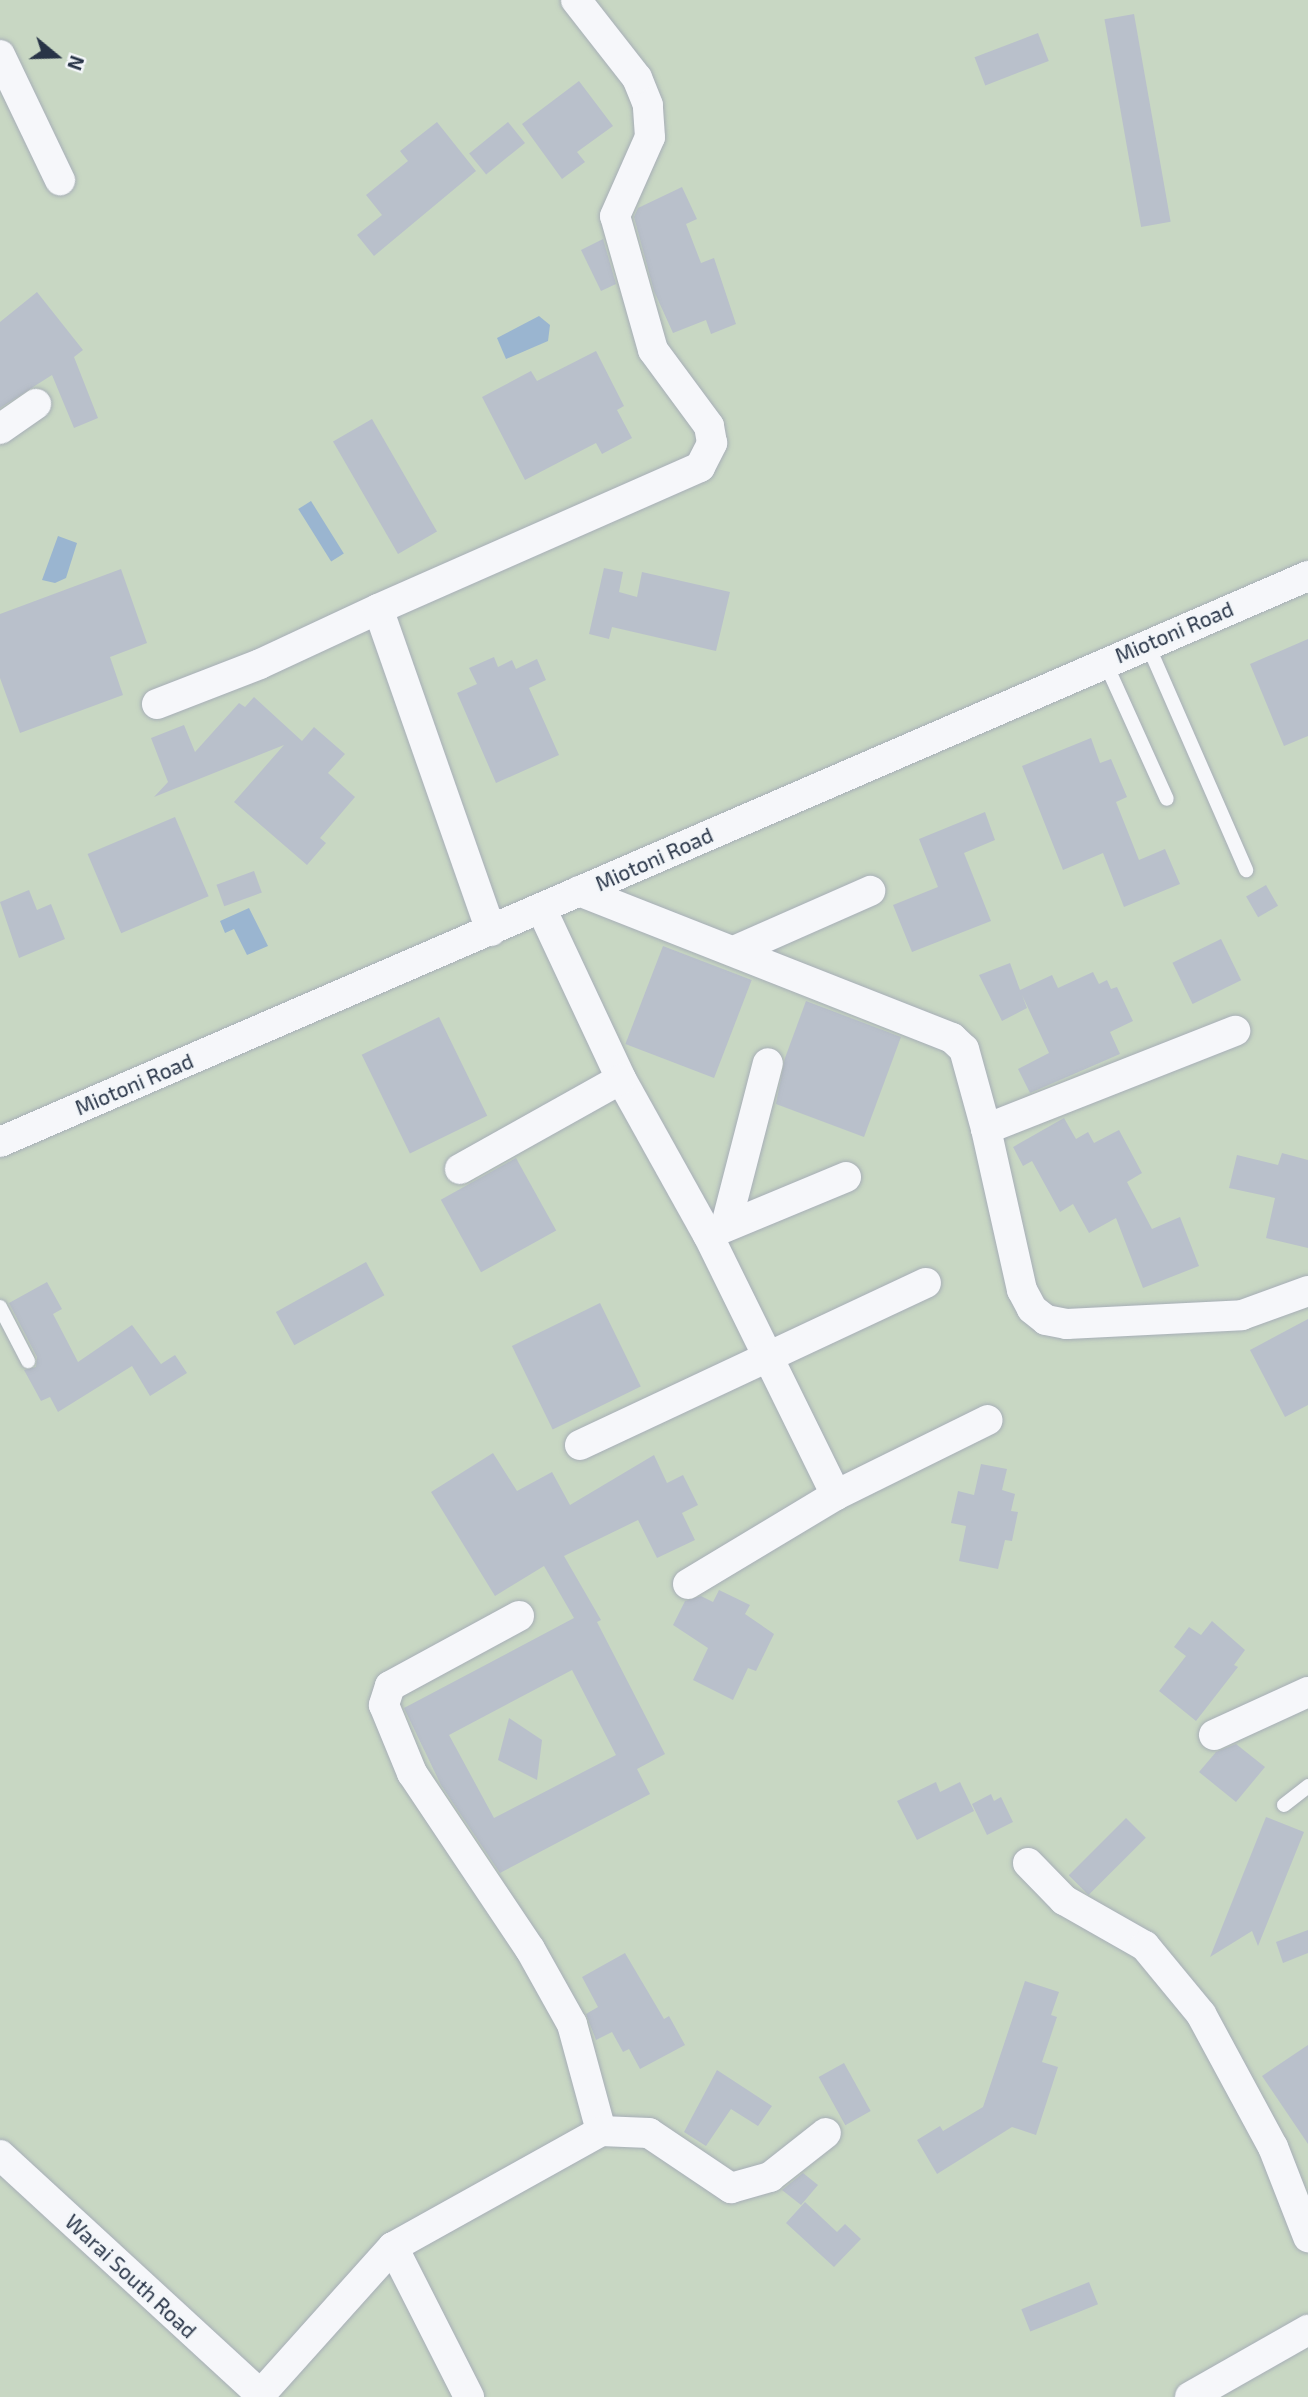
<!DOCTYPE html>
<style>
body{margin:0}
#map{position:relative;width:1308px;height:2397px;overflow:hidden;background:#e3e7ec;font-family:"Exo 2",sans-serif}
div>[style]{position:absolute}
.green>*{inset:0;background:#c8d7c3;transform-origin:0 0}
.water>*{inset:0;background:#9ab5d0;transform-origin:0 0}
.building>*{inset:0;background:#b9c0cb;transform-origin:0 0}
.roads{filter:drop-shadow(0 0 2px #a7aeb7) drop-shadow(0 0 2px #a7aeb7)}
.service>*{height:14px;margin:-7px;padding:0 7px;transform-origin:7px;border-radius:7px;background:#f6f7fa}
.minor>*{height:30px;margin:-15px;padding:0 15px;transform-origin:15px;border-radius:15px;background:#f6f7fa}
span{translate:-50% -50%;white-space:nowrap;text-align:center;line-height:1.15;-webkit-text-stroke:5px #f3f6f9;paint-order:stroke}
.street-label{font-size:21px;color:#283447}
.north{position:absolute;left:21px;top:21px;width:70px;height:70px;-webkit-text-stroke:5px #f3f6f9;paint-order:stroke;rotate:109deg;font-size:19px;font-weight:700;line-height:28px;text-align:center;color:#283447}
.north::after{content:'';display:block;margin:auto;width:24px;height:32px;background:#283447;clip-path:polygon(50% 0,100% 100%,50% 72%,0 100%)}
</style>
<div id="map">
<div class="green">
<i style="left:0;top:0;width:1308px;height:2397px"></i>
</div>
<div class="water">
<i style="clip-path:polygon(539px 316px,550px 325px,548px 341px,506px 359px,497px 338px)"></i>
<i style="left:311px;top:501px;width:62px;height:15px;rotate:58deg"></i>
<i style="clip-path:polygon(58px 536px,77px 543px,66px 578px,55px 583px,42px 580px)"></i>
<i style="clip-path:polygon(249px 908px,268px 946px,247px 955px,234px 929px,225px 933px,220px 921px)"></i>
</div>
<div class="building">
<i style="left:1134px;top:14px;width:211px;height:30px;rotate:80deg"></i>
<i style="left:1038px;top:33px;width:30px;height:68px;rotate:69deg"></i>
<i style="clip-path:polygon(579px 81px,613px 126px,577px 152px,585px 162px,562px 179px,522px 124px)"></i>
<i style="clip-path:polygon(437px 122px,476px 171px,374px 256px,357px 235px,382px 215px,366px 195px,408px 161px,400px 151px)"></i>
<i style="left:508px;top:122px;width:27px;height:50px;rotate:51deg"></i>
<i style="clip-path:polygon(682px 187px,697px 219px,686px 224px,701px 263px,714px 258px,736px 324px,711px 334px,706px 320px,673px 333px,654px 291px,634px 217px,638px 208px)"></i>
<i style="clip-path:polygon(603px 239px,616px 284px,601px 291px,581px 250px)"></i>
<i style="clip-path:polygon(37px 292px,83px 350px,74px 357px,98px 418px,74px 428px,52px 375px,0 408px,0 322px)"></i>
<i style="clip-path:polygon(596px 351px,624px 406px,617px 410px,632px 438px,602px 454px,596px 443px,525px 480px,482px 397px,531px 371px,537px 381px)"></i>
<i style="left:372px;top:419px;width:130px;height:45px;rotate:60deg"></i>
<i style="clip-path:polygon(604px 568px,623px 572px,619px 592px,637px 597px,642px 572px,730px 592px,716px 651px,612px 627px,609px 639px,589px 634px)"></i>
<i style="clip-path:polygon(121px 569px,147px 643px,110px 657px,123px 695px,20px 733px,0 678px,0 614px)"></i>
<i style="clip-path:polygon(1308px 639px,1308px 736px,1284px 746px,1250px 664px)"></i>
<i style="clip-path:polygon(494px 657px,498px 667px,512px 660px,516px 669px,537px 659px,546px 680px,529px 688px,559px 755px,496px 783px,457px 693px,477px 684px,469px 668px)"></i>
<i style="clip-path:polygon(254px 697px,302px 741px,314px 727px,345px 754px,328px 773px,355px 797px,320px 838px,326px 843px,307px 865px,234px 802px,284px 745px,154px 797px,168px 782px,151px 738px,184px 725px,195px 752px,239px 703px,245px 707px)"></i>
<i style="clip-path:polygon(1091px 738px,1100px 763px,1111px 759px,1127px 797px,1116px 802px,1139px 860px,1165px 849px,1180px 884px,1124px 907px,1103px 853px,1063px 870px,1022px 766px)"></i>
<i style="clip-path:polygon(985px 812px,995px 840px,964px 853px,991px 921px,912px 952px,893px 905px,938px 887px,919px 839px)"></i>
<i style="left:175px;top:817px;width:86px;height:95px;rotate:67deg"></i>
<i style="left:254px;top:871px;width:23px;height:40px;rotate:70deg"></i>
<i style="left:1266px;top:885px;width:24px;height:23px;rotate:60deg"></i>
<i style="clip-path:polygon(29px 890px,37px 910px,51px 904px,65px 939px,19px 958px,0 902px)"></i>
<i style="left:1221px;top:939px;width:46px;height:54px;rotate:64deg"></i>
<i style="left:663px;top:946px;width:95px;height:105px;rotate:21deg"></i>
<i style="clip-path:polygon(1010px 963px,1020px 990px,1052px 975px,1058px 988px,1093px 972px,1099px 984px,1107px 980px,1111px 989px,1117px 987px,1133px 1021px,1110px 1032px,1120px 1054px,1030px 1093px,1018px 1069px,1049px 1053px,1022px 995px,1027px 1008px,1002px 1021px,979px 975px)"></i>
<i style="clip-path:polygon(806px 1001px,901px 1037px,864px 1137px,776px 1104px,785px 1058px)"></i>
<i style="left:439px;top:1017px;width:110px;height:86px;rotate:64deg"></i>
<i style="clip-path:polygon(1064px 1118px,1076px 1139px,1088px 1132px,1094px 1143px,1119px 1130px,1142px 1173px,1127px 1182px,1152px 1229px,1180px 1217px,1199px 1266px,1143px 1288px,1116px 1218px,1089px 1233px,1073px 1204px,1060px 1212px,1032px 1161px,1023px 1166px,1013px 1147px)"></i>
<i style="clip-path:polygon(1282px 1153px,1308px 1160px,1308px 1248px,1266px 1238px,1275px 1198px,1229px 1188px,1237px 1155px,1278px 1165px)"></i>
<i style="left:516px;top:1158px;width:83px;height:86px;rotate:61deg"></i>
<i style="left:366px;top:1262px;width:38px;height:103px;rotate:61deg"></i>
<i style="clip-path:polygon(47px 1282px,62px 1309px,53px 1314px,78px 1362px,132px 1325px,161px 1364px,175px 1355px,187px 1373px,150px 1396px,132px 1366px,58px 1412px,50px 1397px,41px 1401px,24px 1370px,36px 1367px,37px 1357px,9px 1303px)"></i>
<i style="left:600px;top:1303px;width:93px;height:98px;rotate:64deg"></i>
<i style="clip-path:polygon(1308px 1319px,1308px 1405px,1285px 1417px,1250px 1350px)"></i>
<i style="clip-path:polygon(evenodd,493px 1453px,517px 1491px,552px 1472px,570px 1505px,654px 1455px,667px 1483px,683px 1475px,698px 1505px,682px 1513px,695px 1540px,657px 1558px,638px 1520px,564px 1556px,601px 1620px,597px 1622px,665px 1754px,637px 1769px,650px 1794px,500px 1873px,441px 1785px,404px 1708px,574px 1618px,544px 1566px,495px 1596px,431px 1492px,493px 1453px,572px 1670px,616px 1755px,494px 1818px,449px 1735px,572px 1670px)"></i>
<i style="clip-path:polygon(981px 1464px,1007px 1469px,1002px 1490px,1015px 1494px,1011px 1511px,1018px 1512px,1012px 1541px,1005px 1540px,998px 1569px,959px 1561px,966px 1526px,951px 1523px,958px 1491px,974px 1495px)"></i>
<i style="clip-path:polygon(719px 1590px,750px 1605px,745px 1614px,774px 1634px,756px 1671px,748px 1668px,733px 1700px,693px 1680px,708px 1648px,673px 1625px,685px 1601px,701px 1596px,713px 1602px)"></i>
<i style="clip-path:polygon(1212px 1621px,1245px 1650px,1234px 1665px,1238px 1667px,1196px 1721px,1159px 1691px,1186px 1656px,1174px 1647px,1189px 1627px,1201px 1635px)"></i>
<i style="clip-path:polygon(509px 1718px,542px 1740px,537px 1780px,498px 1760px)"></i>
<i style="clip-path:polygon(1236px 1744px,1265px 1767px,1236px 1802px,1199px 1772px,1216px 1752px)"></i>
<i style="clip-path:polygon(936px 1782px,940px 1792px,960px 1782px,974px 1811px,917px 1840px,897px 1801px)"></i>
<i style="clip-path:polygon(991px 1794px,994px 1801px,1001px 1797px,1013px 1822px,987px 1835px,972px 1804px)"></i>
<i style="clip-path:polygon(1266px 1817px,1304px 1832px,1258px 1946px,1252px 1931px,1210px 1957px)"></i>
<i style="left:1126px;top:1818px;width:28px;height:81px;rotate:45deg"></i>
<i style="clip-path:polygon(1308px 1930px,1308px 1953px,1283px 1963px,1276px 1942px)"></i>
<i style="clip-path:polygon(625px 1953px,664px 2019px,669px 2016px,685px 2045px,640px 2069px,629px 2049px,623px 2052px,612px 2032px,596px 2040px,586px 2014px,598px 2007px,582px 1977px)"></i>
<i style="clip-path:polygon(1025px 1981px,1059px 1992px,1051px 2015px,1057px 2017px,1042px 2062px,1058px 2067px,1036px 2135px,1012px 2127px,937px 2174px,917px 2140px,940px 2126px,943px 2131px,983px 2107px)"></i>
<i style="clip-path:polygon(1308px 2045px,1308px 2144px,1262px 2076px)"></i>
<i style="left:844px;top:2063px;width:55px;height:29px;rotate:61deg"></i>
<i style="clip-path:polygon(717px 2070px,772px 2106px,758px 2126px,731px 2109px,706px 2146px,684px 2132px)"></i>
<i style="clip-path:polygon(803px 2173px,818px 2185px,801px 2205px,782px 2190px)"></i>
<i style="clip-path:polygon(805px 2202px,837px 2232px,845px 2224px,861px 2239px,834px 2267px,786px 2223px)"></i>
<i style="left:1089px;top:2282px;width:24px;height:73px;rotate:68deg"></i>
</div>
<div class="roads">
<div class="service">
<i style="left:1147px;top:643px;width:248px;rotate:66.4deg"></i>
<i style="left:1105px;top:662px;width:150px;rotate:65.7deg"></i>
<i style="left:0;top:1307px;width:61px;rotate:62.6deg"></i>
<i style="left:1284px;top:1805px;width:31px;rotate:-38deg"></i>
</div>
<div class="minor">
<i style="left:0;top:55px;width:139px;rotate:64.4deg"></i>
<i style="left:0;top:429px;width:44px;rotate:-34.8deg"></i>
<i style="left:157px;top:704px;width:110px;rotate:-21.2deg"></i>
<i style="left:260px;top:664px;width:130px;rotate:-25deg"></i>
<i style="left:579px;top:891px;width:401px;rotate:21.5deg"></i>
<i style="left:952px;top:1038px;width:16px;rotate:43deg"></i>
<i style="left:964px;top:1049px;width:83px;rotate:74.6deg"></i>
<i style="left:986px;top:1129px;width:268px;rotate:-21.5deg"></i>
<i style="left:541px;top:908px;width:189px;rotate:64.9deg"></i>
<i style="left:621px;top:1079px;width:179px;rotate:60.9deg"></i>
<i style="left:708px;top:1235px;width:290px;rotate:63.8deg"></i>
<i style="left:491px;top:931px;width:341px;rotate:-109.3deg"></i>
<i style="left:378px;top:609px;width:352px;rotate:-23.8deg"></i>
<i style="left:700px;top:467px;width:27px;rotate:-63deg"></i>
<i style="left:712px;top:443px;width:17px;rotate:-100deg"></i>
<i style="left:709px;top:426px;width:94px;rotate:-126.4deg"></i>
<i style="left:653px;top:350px;width:139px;rotate:-105.8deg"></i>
<i style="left:615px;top:216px;width:86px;rotate:-66.1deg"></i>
<i style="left:650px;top:137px;width:32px;rotate:-94deg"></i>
<i style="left:648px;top:105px;width:29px;rotate:-112deg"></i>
<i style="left:637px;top:78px;width:99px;rotate:-128deg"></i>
<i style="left:734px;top:951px;width:149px;rotate:-23.8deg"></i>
<i style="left:986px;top:1129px;width:165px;rotate:77.4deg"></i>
<i style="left:1022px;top:1290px;width:21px;rotate:62deg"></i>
<i style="left:1032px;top:1309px;width:18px;rotate:38deg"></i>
<i style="left:1046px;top:1320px;width:21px;rotate:11deg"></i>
<i style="left:1067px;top:1324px;width:175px;rotate:-2.9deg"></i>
<i style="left:1242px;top:1315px;width:70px;rotate:-20deg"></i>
<i style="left:0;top:1142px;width:1425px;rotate:-23.4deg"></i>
<i style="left:460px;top:1169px;width:184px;rotate:-29.2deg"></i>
<i style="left:726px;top:1225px;width:167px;rotate:-75.5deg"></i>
<i style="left:714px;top:1232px;width:143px;rotate:-22.6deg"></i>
<i style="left:580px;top:1445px;width:382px;rotate:-25.1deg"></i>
<i style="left:688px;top:1584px;width:173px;rotate:-31deg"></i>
<i style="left:836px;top:1495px;width:169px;rotate:-26.3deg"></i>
<i style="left:519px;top:1616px;width:147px;rotate:151.5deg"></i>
<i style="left:390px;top:1686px;width:20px;rotate:108deg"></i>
<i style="left:384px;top:1705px;width:74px;rotate:67.6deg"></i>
<i style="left:412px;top:1773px;width:212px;rotate:56.2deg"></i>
<i style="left:530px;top:1949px;width:86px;rotate:60.8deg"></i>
<i style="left:572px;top:2024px;width:111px;rotate:74.8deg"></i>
<i style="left:1214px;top:1735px;width:103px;rotate:-24.6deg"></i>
<i style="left:1028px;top:1863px;width:52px;rotate:45.8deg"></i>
<i style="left:1064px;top:1900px;width:93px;rotate:29.6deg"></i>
<i style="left:1145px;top:1946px;width:88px;rotate:50.5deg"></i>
<i style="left:1201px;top:2014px;width:151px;rotate:61.6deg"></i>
<i style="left:1273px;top:2147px;width:97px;rotate:68.7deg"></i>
<i style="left:0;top:2155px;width:357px;rotate:42.6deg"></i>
<i style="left:393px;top:2247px;width:168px;rotate:63.1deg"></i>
<i style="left:260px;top:2395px;width:199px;rotate:-48.1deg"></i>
<i style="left:393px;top:2247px;width:238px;rotate:-29.1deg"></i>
<i style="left:601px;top:2131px;width:48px;rotate:2.4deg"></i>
<i style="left:649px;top:2133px;width:99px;rotate:33.9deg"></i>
<i style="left:731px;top:2188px;width:41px;rotate:-15.8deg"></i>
<i style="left:770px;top:2177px;width:71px;rotate:-38.2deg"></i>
<i style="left:1190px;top:2397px;width:136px;rotate:-29.6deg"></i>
</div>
</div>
<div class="street-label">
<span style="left:1174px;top:632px;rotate:-23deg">Miotoni Road</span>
<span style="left:654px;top:859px;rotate:-24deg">Miotoni Road</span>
<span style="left:134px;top:1084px;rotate:-23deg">Miotoni Road</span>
<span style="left:131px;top:2276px;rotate:43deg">Warai South Road</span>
</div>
<div class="north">N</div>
</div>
